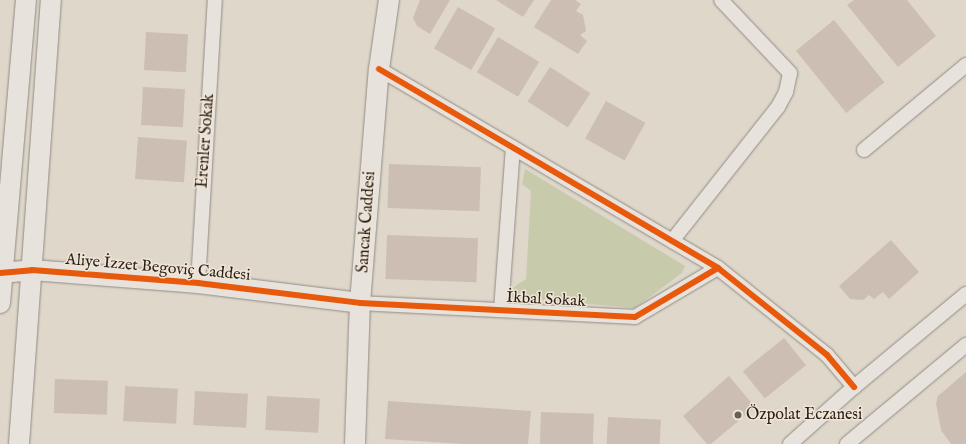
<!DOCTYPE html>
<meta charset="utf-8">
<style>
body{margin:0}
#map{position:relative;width:966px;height:444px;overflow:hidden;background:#dfd7ca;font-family:"IM FELL English",serif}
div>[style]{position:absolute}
.green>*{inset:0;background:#c8caac}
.building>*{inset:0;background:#ccbeb3;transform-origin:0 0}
.roads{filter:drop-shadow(0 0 1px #918c84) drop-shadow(0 0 1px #918c84)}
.street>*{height:14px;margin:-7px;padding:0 7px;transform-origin:7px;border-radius:7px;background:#e7e2dc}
.secondary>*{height:20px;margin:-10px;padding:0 10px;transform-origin:10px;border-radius:10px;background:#e7e2dc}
.cycleway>*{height:6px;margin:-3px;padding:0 3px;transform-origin:3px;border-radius:3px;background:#e8590c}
.dots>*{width:11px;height:11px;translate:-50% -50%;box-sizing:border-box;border:2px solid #f0e6d7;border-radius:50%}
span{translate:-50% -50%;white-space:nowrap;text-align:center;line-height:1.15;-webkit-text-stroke:3px #f0e6d7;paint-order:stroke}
.street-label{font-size:16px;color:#2b1e17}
.poi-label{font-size:16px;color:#2b1e17}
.left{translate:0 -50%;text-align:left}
</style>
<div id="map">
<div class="green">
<i style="clip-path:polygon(525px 169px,685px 266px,682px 273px,635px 308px,510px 297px,514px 287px,526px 279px,531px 191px,522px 184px)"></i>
</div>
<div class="building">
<i style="clip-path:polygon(420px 0,450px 0,430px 34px,417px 26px,413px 18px)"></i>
<i style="clip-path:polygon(496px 0,534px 0,523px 17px)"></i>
<i style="clip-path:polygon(551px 0,575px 0,581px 4px,576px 11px,583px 15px,586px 31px,580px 35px,587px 41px,578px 54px,534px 27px)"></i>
<i style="clip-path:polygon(854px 0,907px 0,936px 36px,898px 67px,847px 5px)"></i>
<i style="left:458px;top:7px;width:43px;height:48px;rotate:30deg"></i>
<i style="left:834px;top:20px;width:80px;height:49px;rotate:51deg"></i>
<i style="left:146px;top:32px;width:42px;height:38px;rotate:3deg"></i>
<i style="left:498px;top:37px;width:48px;height:41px;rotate:31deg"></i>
<i style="left:550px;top:67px;width:48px;height:41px;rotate:33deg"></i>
<i style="left:143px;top:87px;width:42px;height:38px;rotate:3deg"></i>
<i style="left:606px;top:101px;width:45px;height:43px;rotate:29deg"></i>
<i style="left:138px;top:137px;width:49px;height:42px;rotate:4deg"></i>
<i style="left:389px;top:164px;width:92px;height:44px;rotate:2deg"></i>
<i style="left:387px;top:235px;width:91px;height:44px;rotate:2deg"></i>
<i style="clip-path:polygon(891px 240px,919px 272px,889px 299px,883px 292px,874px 299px,869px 295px,863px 300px,850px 299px,839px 286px)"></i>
<i style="left:784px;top:338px;width:35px;height:53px;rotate:51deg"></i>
<i style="clip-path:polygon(966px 372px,966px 444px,951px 444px,941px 430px,936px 403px,938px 396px)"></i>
<i style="clip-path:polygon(729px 376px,755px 407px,711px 444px,707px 444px,683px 416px)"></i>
<i style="left:55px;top:379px;width:53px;height:34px;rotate:2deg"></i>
<i style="left:125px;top:386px;width:53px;height:35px;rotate:3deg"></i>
<i style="left:195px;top:391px;width:53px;height:34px;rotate:3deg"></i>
<i style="left:267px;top:396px;width:53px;height:34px;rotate:3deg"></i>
<i style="clip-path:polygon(388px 401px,531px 411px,528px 444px,464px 444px,385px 439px)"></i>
<i style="left:541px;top:412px;width:53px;height:32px;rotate:2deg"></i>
<i style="left:608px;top:417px;width:53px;height:27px;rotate:3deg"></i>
</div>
<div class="roads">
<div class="street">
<i style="left:379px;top:69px;width:393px;rotate:30.4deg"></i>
<i style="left:718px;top:268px;width:139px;rotate:38.6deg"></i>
<i style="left:827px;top:355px;width:42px;rotate:49.8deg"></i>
<i style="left:864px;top:150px;width:133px;rotate:-39.8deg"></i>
<i style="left:672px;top:241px;width:171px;rotate:-51.7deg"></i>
<i style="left:778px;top:107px;width:17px;rotate:-62deg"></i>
<i style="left:786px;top:92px;width:19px;rotate:-78deg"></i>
<i style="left:790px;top:73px;width:100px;rotate:-133.4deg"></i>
<i style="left:198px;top:283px;width:284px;rotate:-86.6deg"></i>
<i style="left:360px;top:303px;width:275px;rotate:2.9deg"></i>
<i style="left:635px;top:317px;width:96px;rotate:-30.6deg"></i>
<i style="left:501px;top:310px;width:162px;rotate:-85.8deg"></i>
<i style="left:790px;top:444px;width:86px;rotate:-41.7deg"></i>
<i style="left:854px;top:387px;width:146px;rotate:-39.7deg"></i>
<i style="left:847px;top:444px;width:155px;rotate:-39.8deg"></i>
</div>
<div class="secondary">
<i style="left:0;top:273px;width:32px;rotate:-5deg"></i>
<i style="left:32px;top:270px;width:167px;rotate:4.5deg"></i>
<i style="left:198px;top:283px;width:163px;rotate:7deg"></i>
<i style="left:0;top:303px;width:304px;rotate:-85.1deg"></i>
<i style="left:19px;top:444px;width:445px;rotate:-85.9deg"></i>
<i style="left:355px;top:444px;width:141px;rotate:-88deg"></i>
<i style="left:360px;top:303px;width:235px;rotate:-85.4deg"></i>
<i style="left:379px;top:69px;width:70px;rotate:-81.8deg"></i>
</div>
</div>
<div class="cycleway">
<i style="left:379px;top:69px;width:393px;rotate:30.4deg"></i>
<i style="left:718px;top:268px;width:139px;rotate:38.6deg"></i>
<i style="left:827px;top:355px;width:42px;rotate:49.8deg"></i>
<i style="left:0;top:273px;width:32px;rotate:-5deg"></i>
<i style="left:32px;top:270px;width:167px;rotate:4.5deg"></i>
<i style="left:198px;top:283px;width:163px;rotate:7deg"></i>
<i style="left:360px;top:303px;width:275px;rotate:2.9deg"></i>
<i style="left:635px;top:317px;width:96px;rotate:-30.6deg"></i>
</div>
<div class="dots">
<i style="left:738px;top:415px;background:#6a5f56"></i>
</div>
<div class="street-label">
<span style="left:206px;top:141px;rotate:-86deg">Erenler Sokak</span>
<span style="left:367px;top:222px;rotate:-86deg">Sancak Caddesi</span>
<span style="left:158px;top:268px;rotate:5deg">Aliye İzzet Begoviç Caddesi</span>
<span style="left:546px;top:300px;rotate:3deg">İkbal Sokak</span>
</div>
<div class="poi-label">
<span class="left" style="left:746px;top:415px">Özpolat Eczanesi</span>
</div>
</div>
